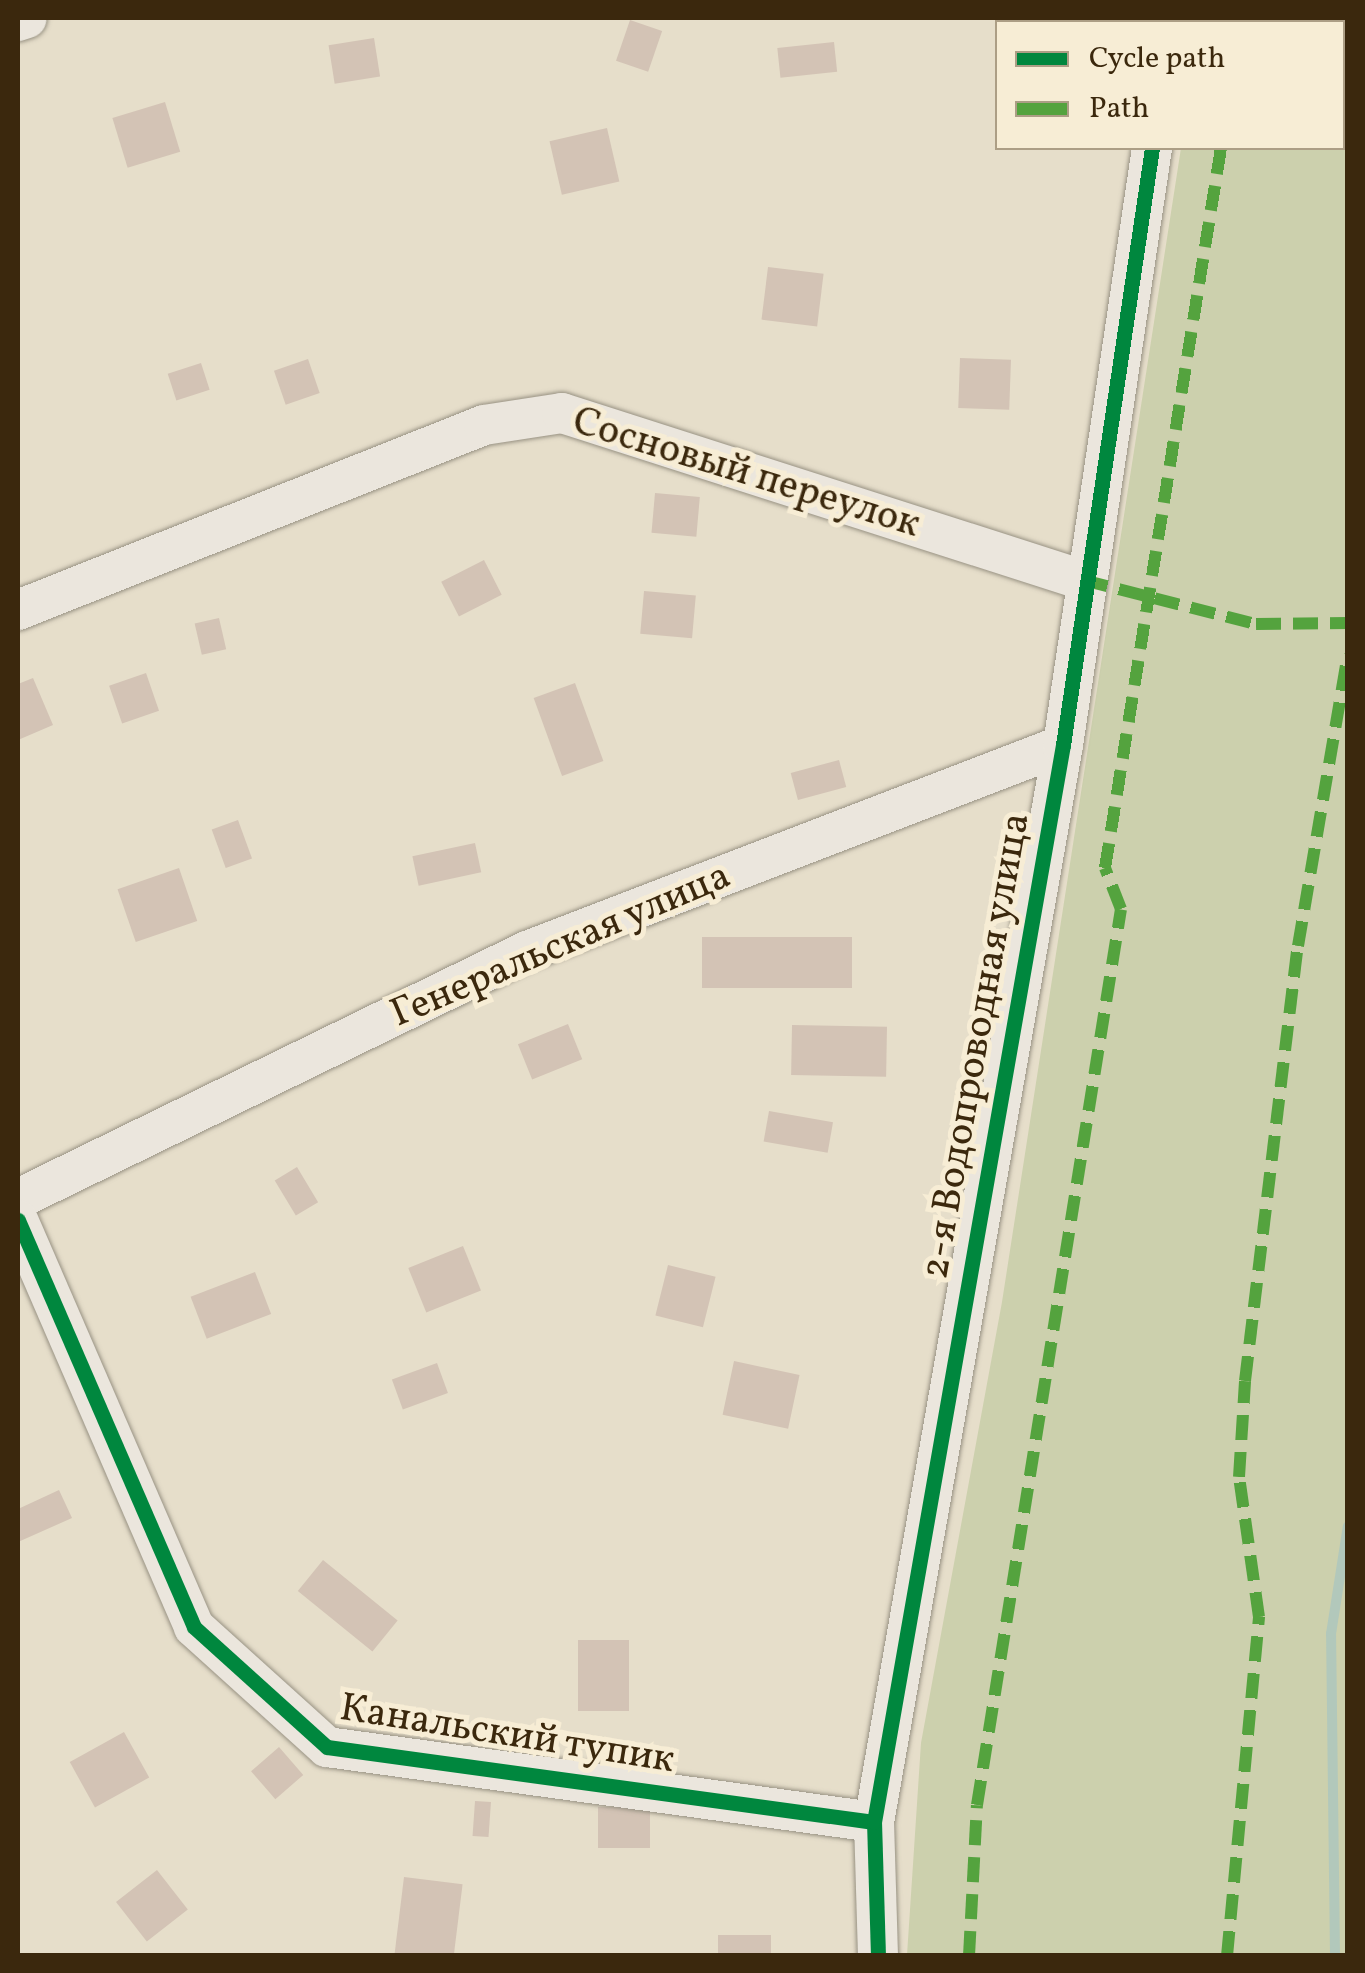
<!DOCTYPE html>
<meta charset="utf-8">
<style>
body{margin:0}
#map{position:relative;width:1365px;height:1973px;overflow:hidden;background:#e6deca;font-family:Vollkorn,serif}
div>[style]{position:absolute}
.green>*{inset:0;background:#ccd0ad}
.stream>*{height:10px;margin:-5px;padding:0 5px;transform-origin:5px;border-radius:5px;background:#b2c8bb}
.building>*{inset:0;background:#d3c3b5;transform-origin:0 0}
.roads{filter:drop-shadow(0 0 2px #989283) drop-shadow(0 0 2px #989283)}
.minor>*{height:40px;margin:-20px;padding:0 20px;transform-origin:20px;border-radius:20px;background:#ebe6dd}
.quiet>*{height:12px;margin-top:-6px;transform-origin:0;background:repeating-linear-gradient(90deg,#54a33e 0 25px,transparent 0 37px)}
.cycleway>*{height:15px;margin:-7.5px;padding:0 7.5px;transform-origin:7.5px;border-radius:7.5px;background:#00873e}
span{translate:-50% -50%;white-space:nowrap;text-align:center;line-height:1.15;-webkit-text-stroke:10px #f7edd5;paint-order:stroke}
.street-label{font-size:40px;color:#3b280d}
.frame{position:absolute;inset:0;border:20px solid #3b280d;pointer-events:none}
.legend{position:absolute;left:995px;top:20px;width:350px;height:130px;box-sizing:border-box;background:#f7edd5;border:2px solid #ac9e85;margin:0;padding:12px 18px;list-style:none;font-size:30px;color:#3b280d}
.legend li{display:flex;align-items:center;gap:20px;height:50px}
.legend b{width:50px;border:2px solid #ac9e85}
</style>
<div id="map">
<div class="green">
<i style="clip-path:polygon(1202px 18px,1347px 18px,1347px 1955px,907px 1955px,921px 1743px,1002px 1302px,1181px 148px,1342px 148px,1342px 22px)"></i>
</div>
<div class="stream">
<i style="left:1335px;top:1956px;width:322px;rotate:-90.7deg"></i>
<i style="left:1331px;top:1634px;width:109px;rotate:-81.1deg"></i>
</div>
<div class="building">
<i style="left:630px;top:20px;width:34px;height:43px;rotate:19deg"></i>
<i style="left:374px;top:38px;width:39px;height:46px;rotate:81deg"></i>
<i style="left:834px;top:42px;width:30px;height:57px;rotate:84deg"></i>
<i style="left:165px;top:102px;width:52px;height:55px;rotate:73deg"></i>
<i style="left:607px;top:128px;width:55px;height:59px;rotate:77deg"></i>
<i style="left:768px;top:267px;width:56px;height:53px;rotate:7deg"></i>
<i style="left:960px;top:358px;width:51px;height:50px;rotate:2deg"></i>
<i style="left:308px;top:359px;width:36px;height:36px;rotate:71deg"></i>
<i style="left:201px;top:363px;width:28px;height:35px;rotate:72deg"></i>
<i style="left:655px;top:493px;width:45px;height:40px;rotate:5deg"></i>
<i style="left:484px;top:560px;width:39px;height:48px;rotate:63deg"></i>
<i style="left:644px;top:591px;width:52px;height:43px;rotate:5deg"></i>
<i style="left:219px;top:618px;width:32px;height:25px;rotate:77deg"></i>
<i style="left:146px;top:673px;width:40px;height:39px;rotate:71deg"></i>
<i style="clip-path:polygon(33px 678px,53px 725px,18px 740px,18px 684px)"></i>
<i style="left:575px;top:683px;width:83px;height:44px;rotate:70deg"></i>
<i style="left:839px;top:760px;width:28px;height:50px;rotate:75deg"></i>
<i style="left:238px;top:820px;width:41px;height:28px;rotate:70deg"></i>
<i style="left:475px;top:843px;width:30px;height:64px;rotate:78deg"></i>
<i style="left:179px;top:868px;width:56px;height:65px;rotate:71deg"></i>
<i style="left:852px;top:937px;width:51px;height:150px;rotate:90deg"></i>
<i style="left:568px;top:1024px;width:38px;height:54px;rotate:68deg"></i>
<i style="left:792px;top:1025px;width:95px;height:50px;rotate:1deg"></i>
<i style="left:769px;top:1111px;width:65px;height:31px;rotate:10deg"></i>
<i style="left:297px;top:1167px;width:41px;height:26px;rotate:59deg"></i>
<i style="left:463px;top:1246px;width:48px;height:59px;rotate:68deg"></i>
<i style="left:668px;top:1265px;width:49px;height:52px;rotate:14deg"></i>
<i style="left:255px;top:1272px;width:45px;height:69px;rotate:69deg"></i>
<i style="left:734px;top:1361px;width:67px;height:55px;rotate:12deg"></i>
<i style="left:437px;top:1363px;width:32px;height:48px;rotate:70deg"></i>
<i style="clip-path:polygon(59px 1490px,72px 1518px,18px 1542px,18px 1509px)"></i>
<i style="left:323px;top:1560px;width:96px;height:40px;rotate:39deg"></i>
<i style="left:578px;top:1640px;width:51px;height:71px"></i>
<i style="left:124px;top:1732px;width:52px;height:62px;rotate:61deg"></i>
<i style="left:279px;top:1747px;width:37px;height:37px;rotate:49deg"></i>
<i style="left:475px;top:1801px;width:16px;height:35px;rotate:4deg"></i>
<i style="left:598px;top:1807px;width:52px;height:41px"></i>
<i style="left:157px;top:1870px;width:50px;height:52px;rotate:52deg"></i>
<i style="left:404px;top:1877px;width:59px;height:80px;rotate:7deg"></i>
<i style="left:718px;top:1935px;width:53px;height:21px"></i>
</div>
<div class="roads">
<div class="minor">
<i style="left:18px;top:21px;width:9px;rotate:-18deg"></i>
<i style="left:1173px;top:22px;width:4px;rotate:-76deg"></i>
<i style="left:18px;top:610px;width:501px;rotate:-21.65deg"></i>
<i style="left:484px;top:425px;width:79px;rotate:-8.7deg"></i>
<i style="left:562px;top:413px;width:547px;rotate:17.77deg"></i>
<i style="left:18px;top:1199px;width:566px;rotate:-25.98deg"></i>
<i style="left:527px;top:951px;width:574px;rotate:-21.02deg"></i>
<i style="left:18px;top:1220px;width:443px;rotate:66.6deg"></i>
<i style="left:194px;top:1627px;width:179px;rotate:42.1deg"></i>
<i style="left:327px;top:1747px;width:552px;rotate:7.81deg"></i>
<i style="left:878px;top:1956px;width:134px;rotate:-91.7deg"></i>
<i style="left:874px;top:1822px;width:1093px;rotate:-80.05deg"></i>
<i style="left:1063px;top:745px;width:604px;rotate:-81.52deg"></i>
</div>
</div>
<div class="quiet">
<i style="left:1241px;top:22px;width:4px;rotate:-90deg"></i>
<i style="left:1083px;top:580px;width:179px;rotate:14.3deg"></i>
<i style="left:1256px;top:624px;width:92px;rotate:-0.6deg"></i>
<i style="left:969px;top:1956px;width:151px;rotate:-87deg"></i>
<i style="left:977px;top:1805px;width:907px;rotate:-80.87deg"></i>
<i style="left:1121px;top:909px;width:44px;rotate:-111.3deg"></i>
<i style="left:1105px;top:868px;width:729px;rotate:-80.85deg"></i>
<i style="left:1227px;top:1956px;width:341px;rotate:-84.6deg"></i>
<i style="left:1259px;top:1617px;width:141px;rotate:-98.1deg"></i>
<i style="left:1239px;top:1477px;width:96px;rotate:-86.4deg"></i>
<i style="left:1245px;top:1381px;width:438px;rotate:-83.1deg"></i>
<i style="left:1298px;top:946px;width:296px;rotate:-80.3deg"></i>
</div>
<div class="cycleway">
<i style="left:18px;top:1220px;width:443px;rotate:66.6deg"></i>
<i style="left:194px;top:1627px;width:179px;rotate:42.1deg"></i>
<i style="left:327px;top:1747px;width:552px;rotate:7.81deg"></i>
<i style="left:878px;top:1956px;width:134px;rotate:-91.7deg"></i>
<i style="left:874px;top:1822px;width:1093px;rotate:-80.05deg"></i>
<i style="left:1063px;top:745px;width:604px;rotate:-81.52deg"></i>
</div>
<div class="street-label">
<span style="left:746px;top:474px;rotate:17deg">Сосновый переулок</span>
<span style="left:561px;top:946px;rotate:-23deg">Генеральская улица</span>
<span style="left:977px;top:1046px;rotate:-80deg">2-я Водопроводная улица</span>
<span style="left:507px;top:1735px;rotate:9deg">Канальский тупик</span>
</div>
<div class="frame"></div>
<ul class="legend">
<li><b style="height:12px;background:#00873e"></b>Cycle path</li>
<li><b style="height:12px;background:#54a33e"></b>Path</li>
</ul>
</div>
